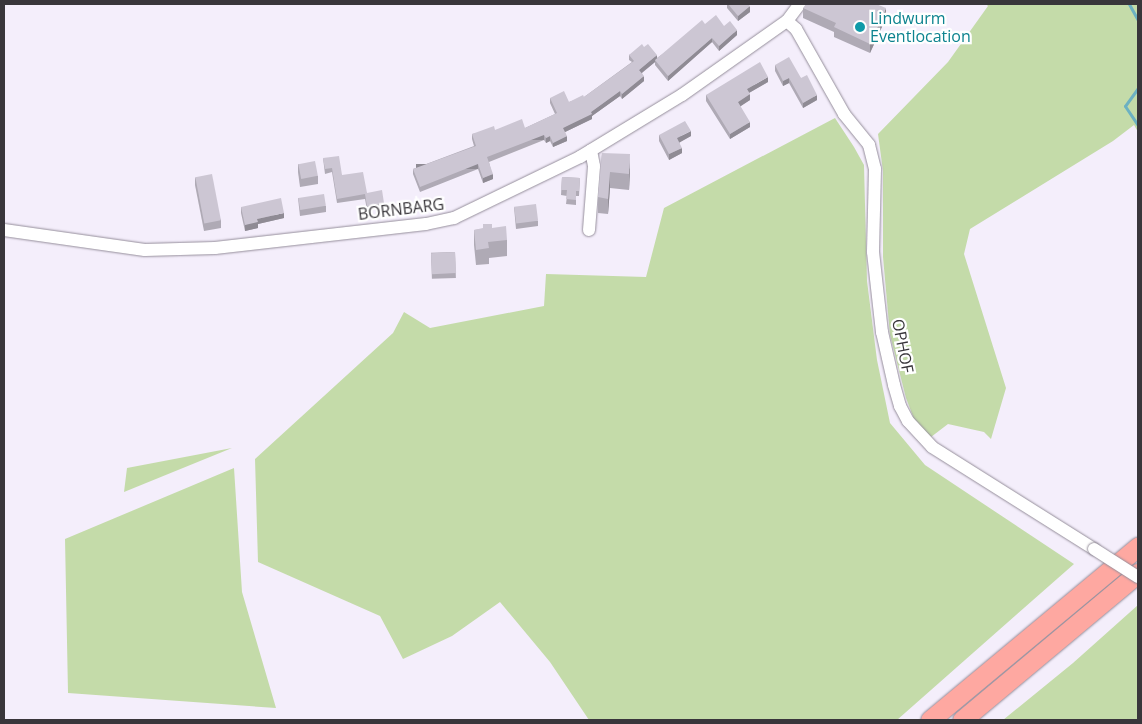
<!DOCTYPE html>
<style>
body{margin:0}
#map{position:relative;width:1142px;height:724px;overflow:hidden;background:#f4eefb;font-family:"Open Sans",sans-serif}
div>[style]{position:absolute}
.green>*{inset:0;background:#c4dba9}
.stream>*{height:3px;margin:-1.5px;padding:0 1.5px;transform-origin:1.5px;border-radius:1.5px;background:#6cb1c2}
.roads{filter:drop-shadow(0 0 1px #958e9b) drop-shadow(0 0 1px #958e9b)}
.minor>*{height:12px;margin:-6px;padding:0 6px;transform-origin:6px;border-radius:6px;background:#fff}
.highway>*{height:19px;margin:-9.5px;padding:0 9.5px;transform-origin:9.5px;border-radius:9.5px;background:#fea8a1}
.bridges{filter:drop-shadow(0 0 1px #958e9b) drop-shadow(0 0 1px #958e9b)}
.minor-bridge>*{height:12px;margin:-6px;padding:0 6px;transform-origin:6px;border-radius:6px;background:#fff}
.wall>*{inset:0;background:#afaab5;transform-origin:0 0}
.shaded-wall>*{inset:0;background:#8f8b94;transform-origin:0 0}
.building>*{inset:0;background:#ccc6d3;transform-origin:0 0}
.dots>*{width:14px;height:14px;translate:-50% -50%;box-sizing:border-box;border:2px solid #fff;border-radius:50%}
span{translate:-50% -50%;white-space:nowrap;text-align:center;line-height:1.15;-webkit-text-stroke:4.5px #fff;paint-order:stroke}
.culture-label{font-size:16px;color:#0d838f}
.left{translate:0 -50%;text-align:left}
.street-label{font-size:16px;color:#39363b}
.frame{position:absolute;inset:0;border:5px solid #39363b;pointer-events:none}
</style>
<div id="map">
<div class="green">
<i style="clip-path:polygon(986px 4px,1138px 4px,1138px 132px,1134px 125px,1113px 141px,970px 229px,964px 254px,1006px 388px,991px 439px,984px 432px,948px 424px,931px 437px,914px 419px,906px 398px,890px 335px,883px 257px,883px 171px,878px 134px,948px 62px,988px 6px)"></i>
<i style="clip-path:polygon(835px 118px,854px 147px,864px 165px,867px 281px,877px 360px,890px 423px,925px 465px,1074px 564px,897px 720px,589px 720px,550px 662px,500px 602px,452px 636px,403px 659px,380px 616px,258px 562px,255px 459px,393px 333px,404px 312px,430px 328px,544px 306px,546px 274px,646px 277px,664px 208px)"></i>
<i style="clip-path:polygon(232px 448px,124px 492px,127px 468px)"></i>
<i style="clip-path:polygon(234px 468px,242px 592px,276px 708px,68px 693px,65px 539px)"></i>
<i style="clip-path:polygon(1138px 605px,1138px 720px,1003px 720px,1073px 663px)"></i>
</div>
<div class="stream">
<i style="left:1129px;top:4px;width:18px;rotate:61deg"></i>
<i style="left:1138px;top:88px;width:22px;rotate:126deg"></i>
<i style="left:1125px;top:106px;width:23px;rotate:56deg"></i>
</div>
<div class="roads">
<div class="minor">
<i style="left:787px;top:21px;width:12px;rotate:42deg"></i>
<i style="left:796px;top:29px;width:98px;rotate:60.5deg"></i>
<i style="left:844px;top:114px;width:40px;rotate:51deg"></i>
<i style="left:869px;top:145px;width:25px;rotate:76deg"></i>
<i style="left:875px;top:169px;width:83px;rotate:91.4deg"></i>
<i style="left:873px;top:252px;width:81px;rotate:83.6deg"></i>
<i style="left:882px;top:332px;width:54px;rotate:77.2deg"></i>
<i style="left:894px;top:385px;width:22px;rotate:74deg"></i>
<i style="left:900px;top:406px;width:17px;rotate:62deg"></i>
<i style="left:908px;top:421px;width:35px;rotate:47deg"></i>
<i style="left:932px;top:447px;width:191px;rotate:32.2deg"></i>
<i style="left:4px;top:230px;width:142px;rotate:8.1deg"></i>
<i style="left:145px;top:250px;width:70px;rotate:-1.6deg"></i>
<i style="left:215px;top:248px;width:212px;rotate:-6.5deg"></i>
<i style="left:426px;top:224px;width:29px;rotate:-12deg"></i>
<i style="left:454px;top:218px;width:140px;rotate:-25.8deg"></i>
<i style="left:580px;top:157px;width:119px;rotate:-31.3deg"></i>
<i style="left:682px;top:95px;width:128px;rotate:-35.2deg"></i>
<i style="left:787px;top:21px;width:21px;rotate:-53deg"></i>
<i style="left:589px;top:230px;width:64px;rotate:-85.5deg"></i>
<i style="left:594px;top:166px;width:16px;rotate:-101deg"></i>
</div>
<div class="highway">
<i style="left:930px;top:720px;width:271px;rotate:-39.8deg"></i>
<i style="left:962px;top:720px;width:229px;rotate:-39.9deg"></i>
</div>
</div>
<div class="bridges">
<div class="minor-bridge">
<i style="left:1094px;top:549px;width:52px;rotate:32.5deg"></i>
</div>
</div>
<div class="wall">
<i style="clip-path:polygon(727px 4px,748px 4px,750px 12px,738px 21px,727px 8px)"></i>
<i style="clip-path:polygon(803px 8px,886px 18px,870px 53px,834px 37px,834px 32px,803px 18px)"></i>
<i style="clip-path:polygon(705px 24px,724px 26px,737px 35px,719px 51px,712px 42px,668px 81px,655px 65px,655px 62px,642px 73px,644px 81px,622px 99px,620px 96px,592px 116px,592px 119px,565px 132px,567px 141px,553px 147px,550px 141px,546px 143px,544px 140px,489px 162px,493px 179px,483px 183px,478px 169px,420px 192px,413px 174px,413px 169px,474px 146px,472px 139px,472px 134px,495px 130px,525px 128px,555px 114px,550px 103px,550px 98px,569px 102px,584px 97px,632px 62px,629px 60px,629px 55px,644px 47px,657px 58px)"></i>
<i style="clip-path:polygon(775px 65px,801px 78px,817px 100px,803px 108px,789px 83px,783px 86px,775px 71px)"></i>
<i style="clip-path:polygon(768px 82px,749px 93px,750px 100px,740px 106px,750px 127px,730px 139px,706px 101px,706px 95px)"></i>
<i style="clip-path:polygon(659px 135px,691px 136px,679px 142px,682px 153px,669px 160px,659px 141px)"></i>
<i style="clip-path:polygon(602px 153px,630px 169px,629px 190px,610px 188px,608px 214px,598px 213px,598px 197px)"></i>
<i style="clip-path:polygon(323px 158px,342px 175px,367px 193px,384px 203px,384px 207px,367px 210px,365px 199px,337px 203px,332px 172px,325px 174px)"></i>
<i style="clip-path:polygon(298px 164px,318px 176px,318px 184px,300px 187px,298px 172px)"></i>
<i style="clip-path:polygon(195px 177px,221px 220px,221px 228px,204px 231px,195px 185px)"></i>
<i style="clip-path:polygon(562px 177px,580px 178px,579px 196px,576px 196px,576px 205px,566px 204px,567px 196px,561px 195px)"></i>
<i style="clip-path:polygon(298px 198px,326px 206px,326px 212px,300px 216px)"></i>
<i style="clip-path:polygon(241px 207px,284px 218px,258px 224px,258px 228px,245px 231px,241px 213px)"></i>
<i style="clip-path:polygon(514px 207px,538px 221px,538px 226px,516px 229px)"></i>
<i style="clip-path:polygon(483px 224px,492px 228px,507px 240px,507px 256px,489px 258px,489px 264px,476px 265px,474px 245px,474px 230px,483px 229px)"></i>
<i style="left:455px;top:252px;width:26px;height:24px;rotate:88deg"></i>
</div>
<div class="shaded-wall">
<i style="clip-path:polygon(750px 6px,750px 12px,738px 21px,738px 16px)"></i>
<i style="clip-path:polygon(886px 8px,886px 18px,870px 53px,870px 44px)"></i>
<i style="clip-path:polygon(737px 30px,737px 35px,719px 51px,719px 46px)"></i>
<i style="clip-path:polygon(712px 38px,712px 42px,668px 81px,668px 76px)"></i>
<i style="clip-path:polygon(657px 55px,657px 60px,655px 60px,655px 62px,639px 75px,639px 70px)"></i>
<i style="clip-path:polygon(644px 76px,644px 81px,622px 99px,622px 94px)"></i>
<i style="clip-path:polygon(768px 77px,768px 82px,747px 94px,747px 89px)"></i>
<i style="clip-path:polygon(789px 78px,789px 83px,783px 86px,783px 81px)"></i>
<i style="clip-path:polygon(620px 91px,620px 96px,592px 116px,592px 119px,563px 133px,563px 128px,591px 112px)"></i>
<i style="clip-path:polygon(750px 94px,750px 100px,738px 108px,738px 102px)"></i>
<i style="clip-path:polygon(817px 95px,817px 100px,803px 108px,803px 103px)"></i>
<i style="clip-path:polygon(750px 122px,750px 127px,730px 139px,730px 134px)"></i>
<i style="clip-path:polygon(691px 131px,691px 136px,677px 144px,677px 138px)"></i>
<i style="left:544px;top:135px;width:5px;height:61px;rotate:90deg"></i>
<i style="clip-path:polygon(550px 136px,550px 141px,546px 143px,546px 138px)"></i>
<i style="clip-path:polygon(567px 136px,567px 141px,553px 147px,553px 143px)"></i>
<i style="clip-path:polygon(682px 148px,682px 153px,669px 160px,669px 154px)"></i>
<i style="clip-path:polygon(630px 154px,630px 169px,629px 190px,629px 174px)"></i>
<i style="left:478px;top:164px;width:5px;height:62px;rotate:90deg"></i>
<i style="clip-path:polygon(610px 172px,610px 188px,608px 214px,608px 199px)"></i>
<i style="clip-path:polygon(493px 174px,493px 179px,483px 183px,483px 178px)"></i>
<i style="clip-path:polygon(284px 213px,284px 218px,258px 224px,258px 228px,245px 231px,245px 225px,257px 219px)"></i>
</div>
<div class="building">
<i style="clip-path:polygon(728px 4px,748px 4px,750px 6px,738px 16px)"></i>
<i style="clip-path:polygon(806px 4px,876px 4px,886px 8px,870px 44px,834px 27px,836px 23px,803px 8px)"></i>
<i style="clip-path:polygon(716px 15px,724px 26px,730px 21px,737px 30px,719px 46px,712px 38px,668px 76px,655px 60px,702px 20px,705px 24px)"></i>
<i style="clip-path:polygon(642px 44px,644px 47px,648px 44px,657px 55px,639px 70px,644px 76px,622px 94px,620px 91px,591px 112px,592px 114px,563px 128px,567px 136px,553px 143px,550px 136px,546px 138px,544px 135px,487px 157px,493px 174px,483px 178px,478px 164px,420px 187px,413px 169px,476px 146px,472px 134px,494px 126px,495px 130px,522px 119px,525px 128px,557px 113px,550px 98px,564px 91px,569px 102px,583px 95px,584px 97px,634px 61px,629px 55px)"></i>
<i style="clip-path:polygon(789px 57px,801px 78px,807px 75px,817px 95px,803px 103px,789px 78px,783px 81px,775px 65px)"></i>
<i style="clip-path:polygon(760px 62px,768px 77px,747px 89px,750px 94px,738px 102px,750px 122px,730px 134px,706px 95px)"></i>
<i style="clip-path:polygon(685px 121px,691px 131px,677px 138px,682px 148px,669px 154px,659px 135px)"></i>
<i style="clip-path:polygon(602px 153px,630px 154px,629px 174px,610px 172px,608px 199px,598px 197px)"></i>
<i style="clip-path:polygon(339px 156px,342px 175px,363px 172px,367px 193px,382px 190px,384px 203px,367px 206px,365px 194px,337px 199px,332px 168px,325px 169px,323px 158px)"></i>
<i style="left:315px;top:161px;width:15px;height:17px;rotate:79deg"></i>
<i style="left:212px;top:174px;width:47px;height:17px;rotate:79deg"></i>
<i style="clip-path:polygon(562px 177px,580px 178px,579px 191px,576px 191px,576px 200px,566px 199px,567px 190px,561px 190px)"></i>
<i style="left:324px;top:194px;width:12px;height:26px;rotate:81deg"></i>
<i style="clip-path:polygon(281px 198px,284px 213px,257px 219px,258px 222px,245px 225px,241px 207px)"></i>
<i style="left:536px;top:204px;width:17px;height:22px;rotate:83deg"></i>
<i style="clip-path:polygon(483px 224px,492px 224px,492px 228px,506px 226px,507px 240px,488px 242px,489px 248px,476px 250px,474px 230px,483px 228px)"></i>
<i style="left:455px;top:252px;width:21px;height:24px;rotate:87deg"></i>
</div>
<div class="dots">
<i style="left:860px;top:27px;background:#0f9aa8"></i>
</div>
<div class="culture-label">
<span class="left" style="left:870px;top:27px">Lindwurm<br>Eventlocation</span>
</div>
<div class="street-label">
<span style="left:401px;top:209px;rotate:-7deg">BORNBARG</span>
<span style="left:903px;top:346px;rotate:79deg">OPHOF</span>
</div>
<div class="frame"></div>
</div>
